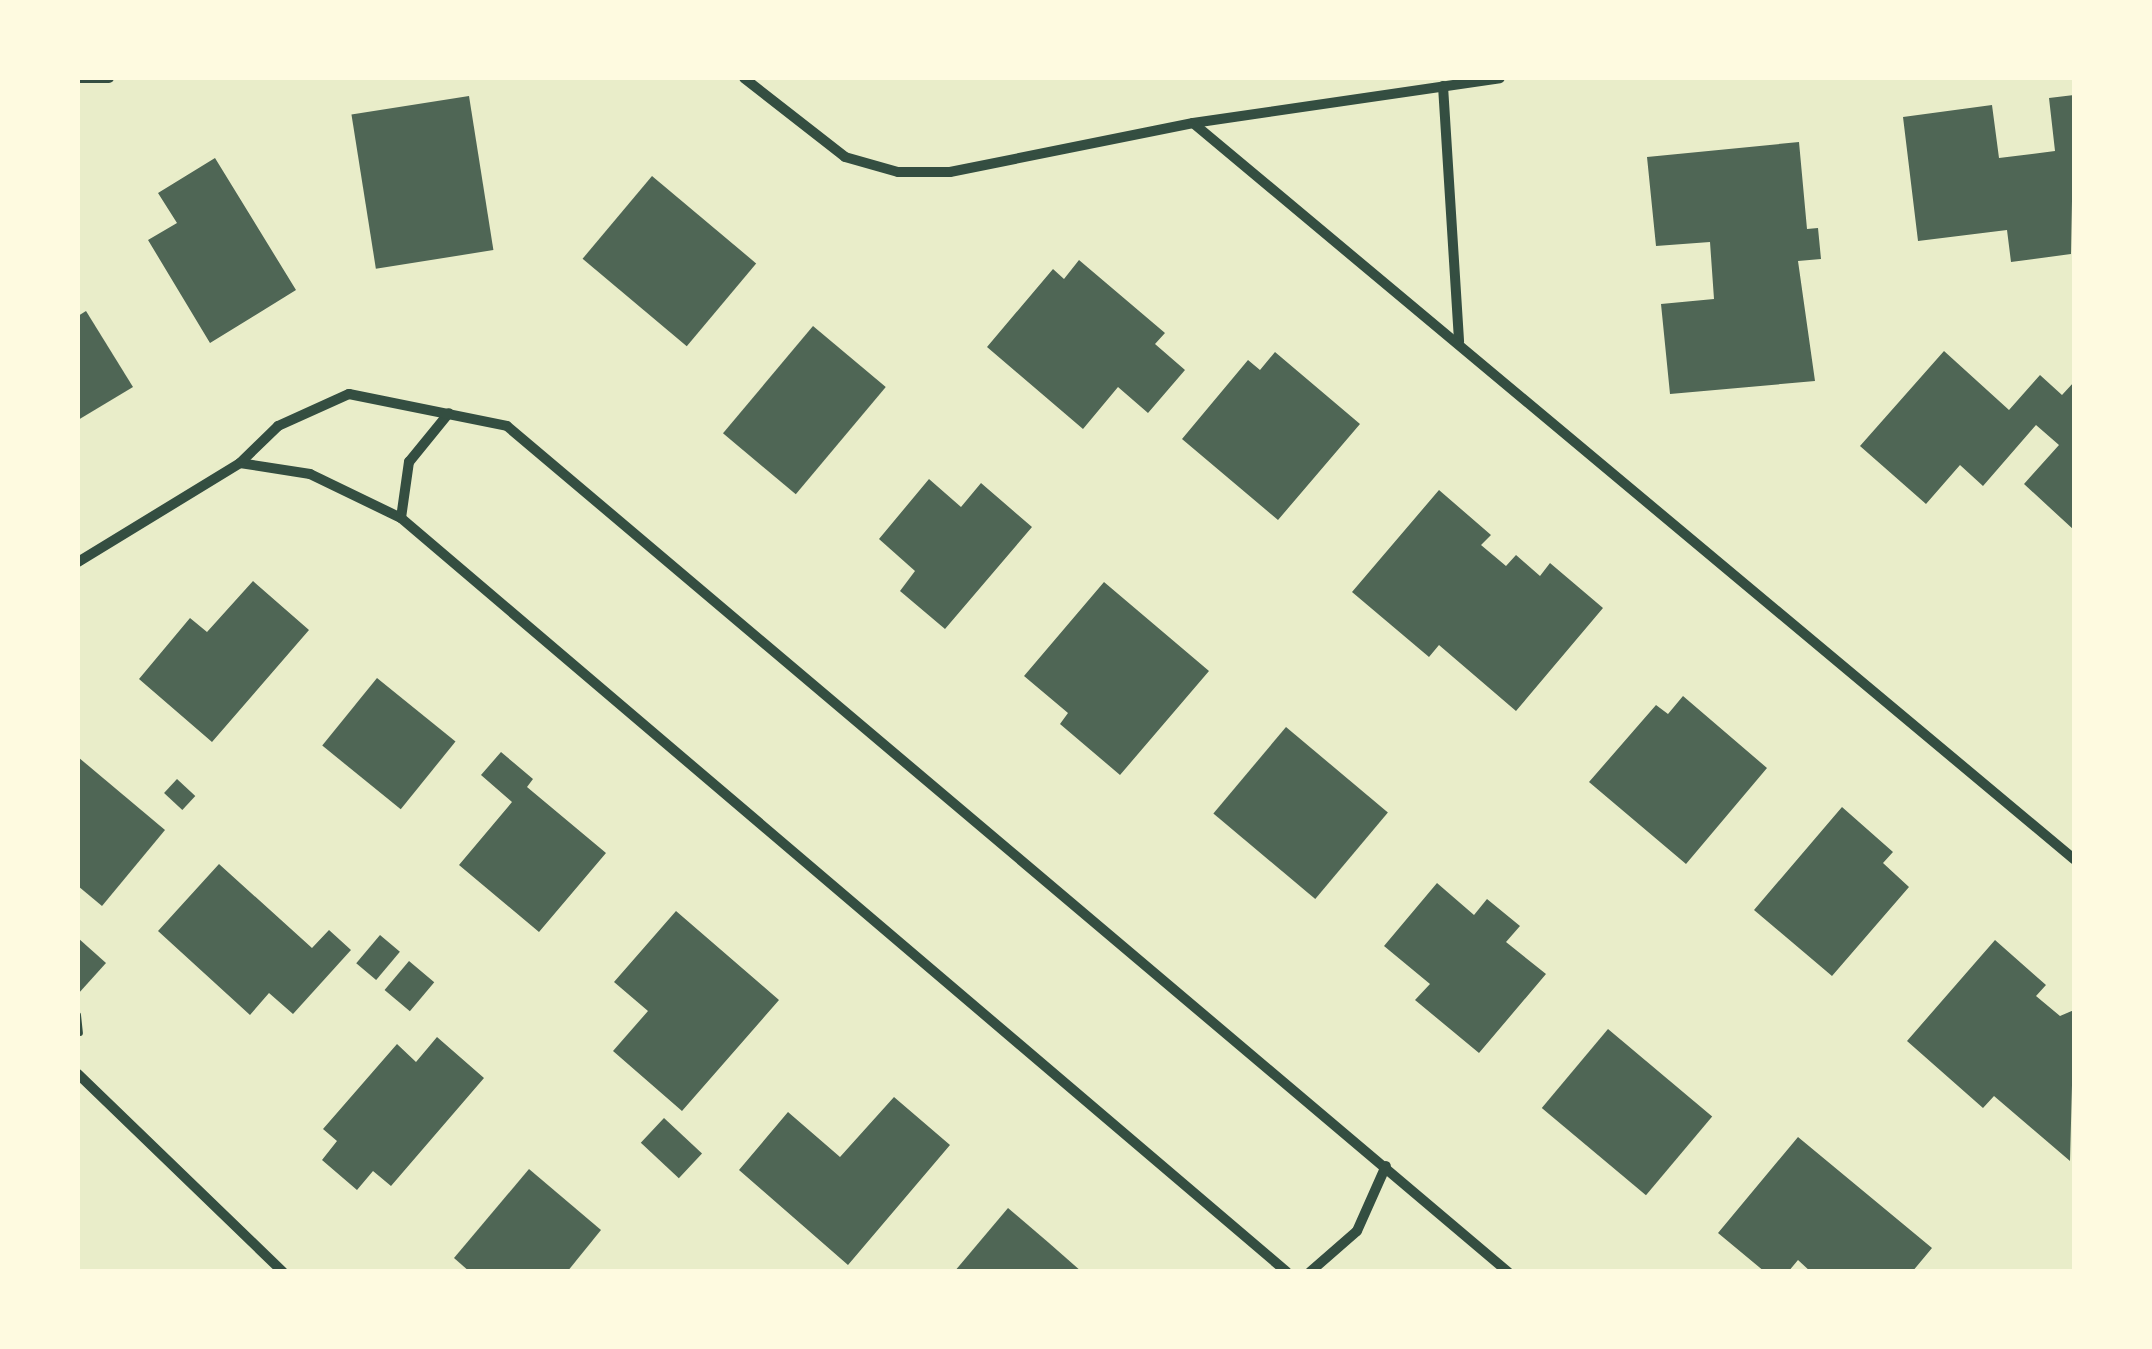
<!DOCTYPE html>
<style>
body{margin:0}
#map{position:relative;width:2152px;height:1349px;overflow:hidden;background:#e9edc9;font-family:Montserrat,sans-serif}
div>[style]{position:absolute}
.building>*{inset:0;background:#4f6655;transform-origin:0 0}
.path>*{height:6px;margin:-3px;padding:0 3px;transform-origin:3px;border-radius:3px;background:#344e41}
.minor>*{height:10px;margin:-5px;padding:0 5px;transform-origin:5px;border-radius:5px;background:#344e41}
span{translate:-50% -50%;white-space:nowrap;text-align:center;line-height:1.15;-webkit-text-stroke:10px #fefae0;paint-order:stroke}
.frame{position:absolute;inset:0;border:80px solid #fefae0;pointer-events:none}
</style>
<div id="map">
<div class="building">
<i style="clip-path:polygon(2074px 95px,2071px 254px,2011px 262px,2007px 230px,1918px 241px,1903px 117px,1992px 105px,1999px 158px,2055px 151px,2049px 98px)"></i>
<i style="left:469px;top:96px;width:156px;height:119px;rotate:81deg"></i>
<i style="clip-path:polygon(1799px 142px,1807px 229px,1818px 228px,1821px 259px,1798px 261px,1815px 381px,1670px 394px,1661px 304px,1714px 299px,1710px 242px,1656px 246px,1647px 157px)"></i>
<i style="clip-path:polygon(215px 158px,296px 290px,210px 343px,148px 240px,177px 223px,158px 193px)"></i>
<i style="left:652px;top:176px;width:136px;height:108px;rotate:40deg"></i>
<i style="clip-path:polygon(1079px 260px,1165px 333px,1155px 344px,1185px 370px,1148px 413px,1118px 387px,1083px 429px,987px 347px,1053px 269px,1064px 279px)"></i>
<i style="clip-path:polygon(86px 311px,133px 387px,78px 420px,78px 316px)"></i>
<i style="left:813px;top:326px;width:95px;height:140px;rotate:40deg"></i>
<i style="clip-path:polygon(1944px 351px,2009px 410px,2040px 375px,2062px 395px,2074px 382px,2074px 530px,2024px 484px,2059px 445px,2036px 425px,1983px 486px,1960px 465px,1926px 504px,1860px 446px)"></i>
<i style="clip-path:polygon(1275px 352px,1360px 424px,1278px 520px,1182px 439px,1248px 360px,1260px 370px)"></i>
<i style="clip-path:polygon(929px 479px,961px 507px,981px 483px,1032px 527px,945px 629px,900px 591px,915px 571px,879px 539px)"></i>
<i style="clip-path:polygon(1439px 490px,1491px 535px,1481px 545px,1506px 566px,1516px 555px,1540px 576px,1550px 563px,1603px 608px,1516px 711px,1439px 645px,1429px 657px,1352px 592px)"></i>
<i style="clip-path:polygon(253px 581px,309px 630px,212px 742px,139px 679px,190px 618px,207px 632px)"></i>
<i style="clip-path:polygon(1104px 582px,1209px 671px,1120px 775px,1060px 724px,1068px 713px,1024px 676px)"></i>
<i style="left:377px;top:678px;width:101px;height:87px;rotate:39deg"></i>
<i style="clip-path:polygon(1683px 696px,1767px 768px,1686px 864px,1589px 782px,1656px 705px,1668px 714px)"></i>
<i style="left:1286px;top:727px;width:133px;height:113px;rotate:40deg"></i>
<i style="clip-path:polygon(501px 752px,533px 779px,527px 787px,606px 853px,539px 932px,459px 865px,512px 802px,481px 775px)"></i>
<i style="clip-path:polygon(78px 757px,165px 830px,102px 906px,78px 886px)"></i>
<i style="left:177px;top:779px;width:25px;height:19px;rotate:43deg"></i>
<i style="clip-path:polygon(1842px 807px,1893px 852px,1883px 863px,1909px 887px,1832px 976px,1754px 910px)"></i>
<i style="clip-path:polygon(219px 864px,312px 948px,329px 930px,351px 950px,293px 1014px,269px 993px,250px 1015px,158px 931px)"></i>
<i style="clip-path:polygon(1437px 883px,1474px 915px,1487px 899px,1520px 926px,1506px 942px,1546px 974px,1479px 1053px,1415px 1000px,1430px 984px,1384px 946px)"></i>
<i style="clip-path:polygon(676px 911px,779px 1000px,682px 1111px,613px 1051px,648px 1011px,614px 982px)"></i>
<i style="left:380px;top:935px;width:26px;height:37px;rotate:40deg"></i>
<i style="clip-path:polygon(78px 938px,106px 963px,78px 994px)"></i>
<i style="clip-path:polygon(1995px 940px,2046px 985px,2036px 996px,2060px 1016px,2074px 1010px,2070px 1161px,1994px 1096px,1983px 1108px,1907px 1041px)"></i>
<i style="left:409px;top:961px;width:33px;height:38px;rotate:40deg"></i>
<i style="left:1608px;top:1029px;width:136px;height:103px;rotate:40deg"></i>
<i style="clip-path:polygon(437px 1037px,484px 1078px,391px 1186px,373px 1171px,357px 1190px,322px 1160px,337px 1141px,323px 1129px,397px 1044px,416px 1062px)"></i>
<i style="clip-path:polygon(894px 1097px,950px 1145px,848px 1265px,739px 1170px,788px 1112px,840px 1157px)"></i>
<i style="left:664px;top:1118px;width:52px;height:34px;rotate:43deg"></i>
<i style="clip-path:polygon(1798px 1137px,1932px 1248px,1912px 1272px,1811px 1272px,1798px 1260px,1788px 1272px,1765px 1272px,1718px 1233px)"></i>
<i style="clip-path:polygon(529px 1169px,601px 1230px,567px 1272px,470px 1272px,454px 1258px)"></i>
<i style="clip-path:polygon(1008px 1208px,1049px 1243px,1082px 1272px,954px 1272px)"></i>
</div>
<div class="path">
<i style="left:78px;top:1015px;width:18px;rotate:84deg"></i>
</div>
<div class="minor">
<i style="left:78px;top:78px;width:31px"></i>
<i style="left:744px;top:78px;width:128px;rotate:38deg"></i>
<i style="left:845px;top:157px;width:55px;rotate:15.8deg"></i>
<i style="left:898px;top:172px;width:52px"></i>
<i style="left:950px;top:172px;width:248px;rotate:-11.4deg"></i>
<i style="left:1193px;top:123px;width:310px;rotate:-8.3deg"></i>
<i style="left:1443px;top:86px;width:256px;rotate:86.4deg"></i>
<i style="left:1193px;top:123px;width:1148px;rotate:39.88deg"></i>
<i style="left:240px;top:463px;width:71px;rotate:8.9deg"></i>
<i style="left:310px;top:474px;width:101px;rotate:25.8deg"></i>
<i style="left:401px;top:518px;width:1163px;rotate:40.4deg"></i>
<i style="left:401px;top:518px;width:57px;rotate:-81.9deg"></i>
<i style="left:409px;top:462px;width:63px;rotate:-50.8deg"></i>
<i style="left:78px;top:562px;width:190px;rotate:-31.4deg"></i>
<i style="left:240px;top:463px;width:53px;rotate:-44.2deg"></i>
<i style="left:278px;top:426px;width:78px;rotate:-24.3deg"></i>
<i style="left:349px;top:394px;width:161px;rotate:11.4deg"></i>
<i style="left:507px;top:426px;width:1311px;rotate:40.2deg"></i>
<i style="left:78px;top:1074px;width:285px;rotate:44deg"></i>
<i style="left:1310px;top:1272px;width:62px;rotate:-41.1deg"></i>
<i style="left:1357px;top:1231px;width:71px;rotate:-66deg"></i>
</div>
<div class="frame"></div>
</div>
